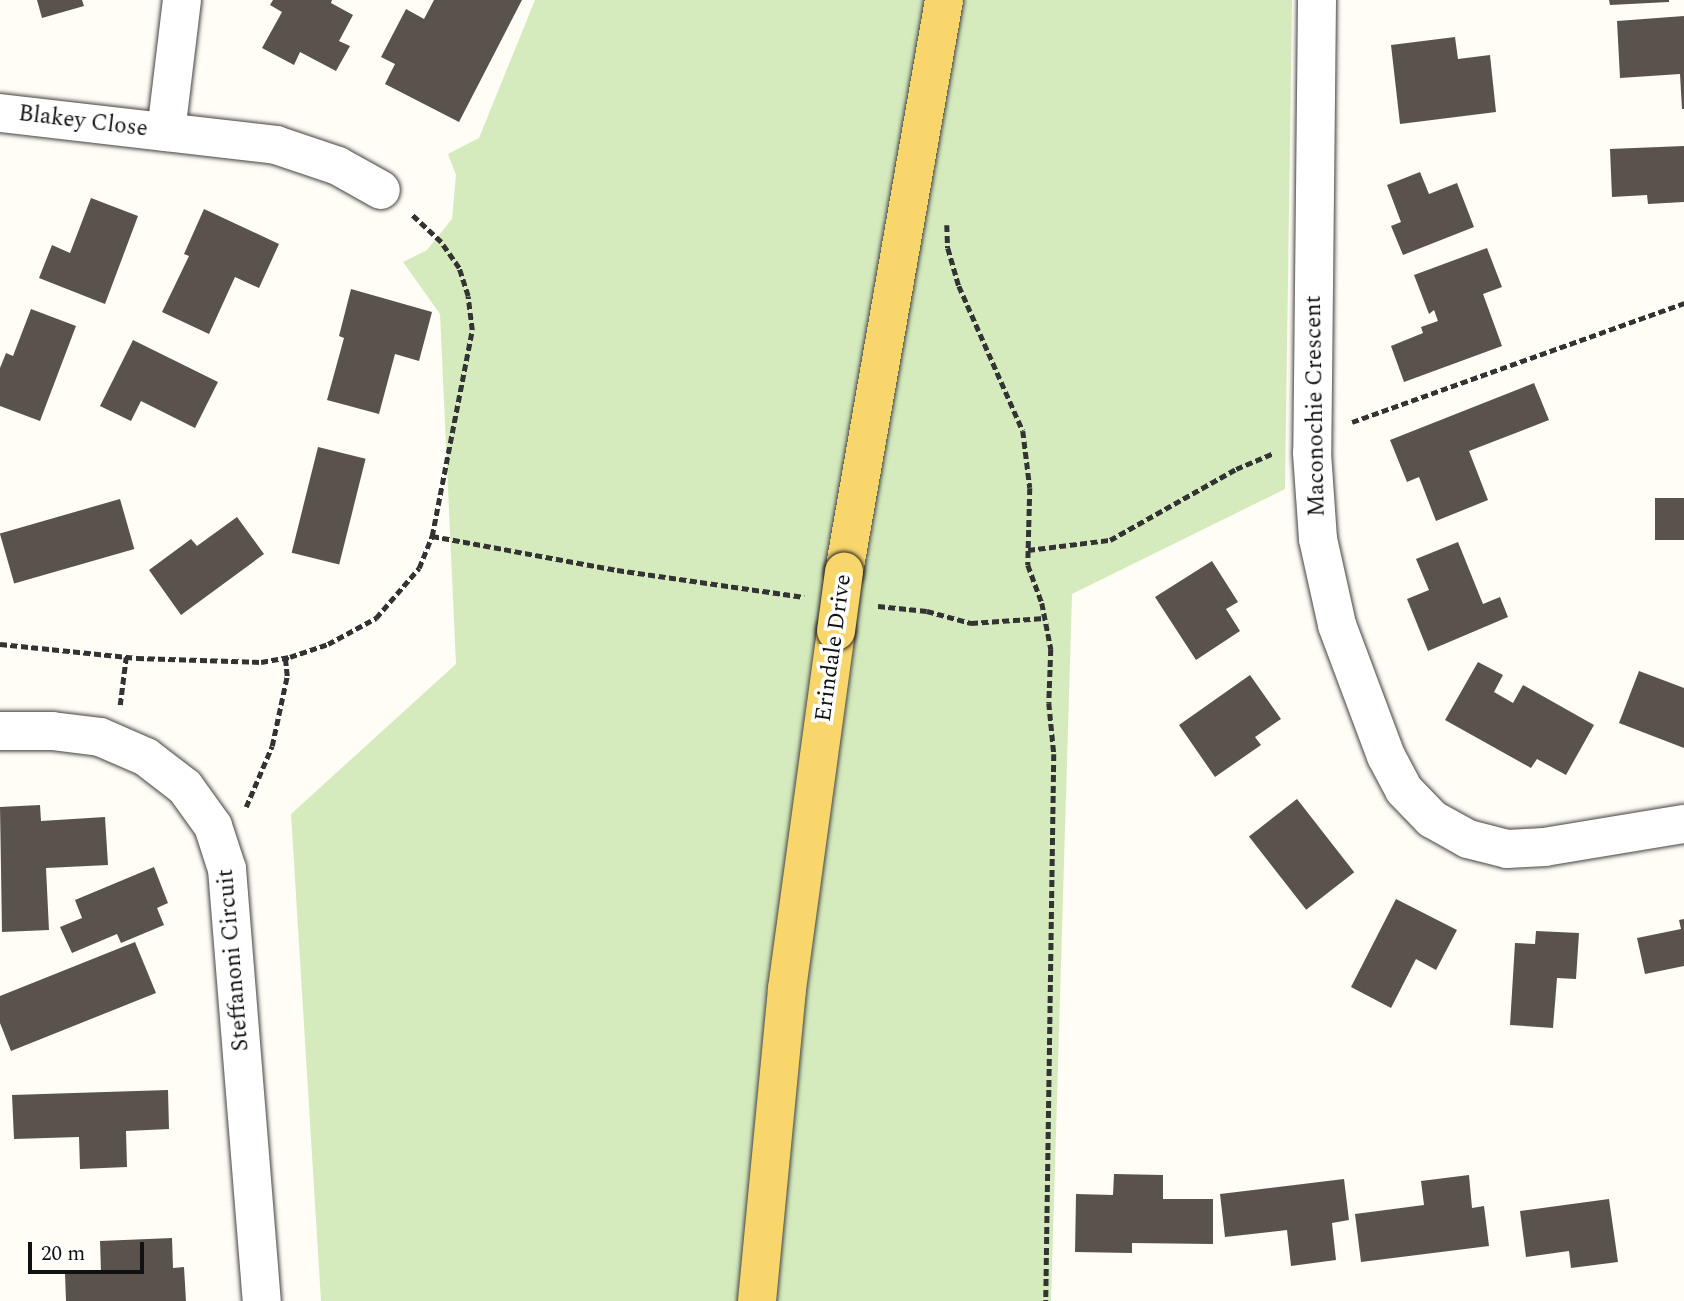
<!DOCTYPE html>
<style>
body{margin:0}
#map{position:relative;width:1684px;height:1301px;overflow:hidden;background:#fffdf5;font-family:Spectral,serif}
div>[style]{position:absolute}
.green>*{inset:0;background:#d5ebbd}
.building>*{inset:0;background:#5a524d;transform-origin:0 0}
.path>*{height:4.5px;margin-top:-2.25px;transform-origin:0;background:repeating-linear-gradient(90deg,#333 0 7px,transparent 0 10.5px)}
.roads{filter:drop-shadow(0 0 2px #444) drop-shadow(0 0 2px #444)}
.minor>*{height:38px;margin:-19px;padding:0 19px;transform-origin:19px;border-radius:19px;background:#fff}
.major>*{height:38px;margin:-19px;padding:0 19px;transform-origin:19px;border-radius:19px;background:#f9d66b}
.bridges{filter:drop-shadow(0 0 2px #222) drop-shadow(0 0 2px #222)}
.major-bridge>*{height:38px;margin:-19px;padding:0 19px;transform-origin:19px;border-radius:19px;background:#f9d66b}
span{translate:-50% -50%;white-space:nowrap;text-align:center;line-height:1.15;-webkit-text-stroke:7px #fff;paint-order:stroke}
.street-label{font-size:23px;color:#111}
.scale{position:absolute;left:28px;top:1242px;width:116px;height:32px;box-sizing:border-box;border:4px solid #111;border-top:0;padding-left:9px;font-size:21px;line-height:24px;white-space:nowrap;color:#111;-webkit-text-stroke:5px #fff;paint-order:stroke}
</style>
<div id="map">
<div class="green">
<i style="clip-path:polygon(535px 0,1292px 0,1285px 489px,1072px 594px,1051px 1301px,321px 1301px,291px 814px,456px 664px,440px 314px,403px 262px,427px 250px,452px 219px,456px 175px,448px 154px,479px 138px)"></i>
</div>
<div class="building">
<i style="clip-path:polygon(37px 0,82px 0,84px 6px,42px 18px)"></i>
<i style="clip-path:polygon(273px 0,332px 0,331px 3px,353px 15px,339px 41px,350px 46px,336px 71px,300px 52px,294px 65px,262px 48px,282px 12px,270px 5px)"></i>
<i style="clip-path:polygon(434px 0,522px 0,459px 122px,385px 84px,395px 64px,381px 57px,406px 9px,424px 19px)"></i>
<i style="clip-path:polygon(1609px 0,1669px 0,1669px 2px,1610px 5px)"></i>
<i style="clip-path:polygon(1684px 16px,1684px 109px,1682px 109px,1680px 74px,1620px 78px,1617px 21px)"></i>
<i style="clip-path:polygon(1455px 37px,1458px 59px,1490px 55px,1496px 112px,1400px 124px,1391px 45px)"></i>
<i style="clip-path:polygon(1684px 146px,1684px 202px,1648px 204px,1647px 195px,1612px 197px,1610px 149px)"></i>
<i style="clip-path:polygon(1420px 172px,1429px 194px,1457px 183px,1474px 227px,1403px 255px,1391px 226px,1401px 222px,1387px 185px)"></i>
<i style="clip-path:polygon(91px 198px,138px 216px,105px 304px,39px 278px,52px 245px,70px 253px)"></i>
<i style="clip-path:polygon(204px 209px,279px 244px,259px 288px,235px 277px,209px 334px,162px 312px,189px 256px,184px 254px)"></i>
<i style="clip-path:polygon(1487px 248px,1502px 287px,1483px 294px,1502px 346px,1404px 382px,1391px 346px,1423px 333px,1421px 327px,1438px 321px,1434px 310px,1429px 314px,1414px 275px)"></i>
<i style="clip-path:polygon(351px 289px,432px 312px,419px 361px,395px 354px,379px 414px,327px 400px,344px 338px,339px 336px)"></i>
<i style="clip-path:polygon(31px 309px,76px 326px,40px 421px,0 406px,0 368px,6px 353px,13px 356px)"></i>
<i style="clip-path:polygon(133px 340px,218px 382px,195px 428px,141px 401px,131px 421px,100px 406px)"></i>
<i style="clip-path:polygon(1534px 383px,1549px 420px,1469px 451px,1488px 500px,1436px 521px,1419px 477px,1407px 482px,1390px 440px)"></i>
<i style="left:318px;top:447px;width:49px;height:109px;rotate:14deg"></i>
<i style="left:1684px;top:498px;width:42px;height:29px;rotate:90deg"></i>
<i style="left:120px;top:499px;width:52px;height:125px;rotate:74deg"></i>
<i style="clip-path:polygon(237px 517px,264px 554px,181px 615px,149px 570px,191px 539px,197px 546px)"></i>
<i style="clip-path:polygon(1458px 542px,1483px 604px,1500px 597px,1508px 617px,1428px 651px,1407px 599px,1429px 590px,1416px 559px)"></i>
<i style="clip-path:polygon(1212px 561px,1238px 602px,1226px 609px,1240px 631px,1196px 660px,1155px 597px)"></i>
<i style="clip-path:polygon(1478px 662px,1503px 675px,1494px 692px,1513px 703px,1523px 685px,1594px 725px,1566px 775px,1537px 759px,1531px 768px,1445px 720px)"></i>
<i style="clip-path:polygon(1639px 671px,1684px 688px,1684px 748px,1619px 723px)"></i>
<i style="clip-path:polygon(1250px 675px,1281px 719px,1255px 737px,1261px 745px,1215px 777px,1179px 725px)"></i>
<i style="left:1297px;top:799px;width:93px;height:61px;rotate:52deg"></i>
<i style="clip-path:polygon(40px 805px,41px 821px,105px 817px,108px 865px,46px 868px,49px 930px,2px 932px,0 807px)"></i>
<i style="clip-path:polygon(154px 867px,168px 903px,157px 908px,164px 925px,121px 943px,117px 934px,72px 953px,60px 927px,82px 918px,75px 900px)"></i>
<i style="clip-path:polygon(1396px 899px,1457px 930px,1436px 970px,1416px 959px,1391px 1008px,1351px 987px)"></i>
<i style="clip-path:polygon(1684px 919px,1684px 966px,1645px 974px,1637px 938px,1681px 929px,1679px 920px)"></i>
<i style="clip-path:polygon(1536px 931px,1579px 933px,1576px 979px,1557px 978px,1553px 1028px,1510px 1025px,1515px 943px,1535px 944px)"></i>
<i style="clip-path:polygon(135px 942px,156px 993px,11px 1051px,0 1023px,0 996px)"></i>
<i style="clip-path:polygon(168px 1090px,169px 1129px,126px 1131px,127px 1167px,80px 1169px,79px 1137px,14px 1139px,12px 1095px)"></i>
<i style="clip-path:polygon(1114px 1174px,1163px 1175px,1163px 1199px,1213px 1199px,1213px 1244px,1132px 1243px,1132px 1253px,1075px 1252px,1076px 1194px,1113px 1195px)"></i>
<i style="clip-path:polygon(1469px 1175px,1472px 1208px,1484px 1206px,1489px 1246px,1361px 1262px,1355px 1214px,1424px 1205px,1421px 1181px)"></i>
<i style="clip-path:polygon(1344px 1179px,1349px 1220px,1332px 1223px,1336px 1260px,1291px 1266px,1287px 1230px,1225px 1237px,1220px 1194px)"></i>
<i style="clip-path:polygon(1609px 1199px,1618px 1262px,1571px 1268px,1569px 1251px,1526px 1257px,1520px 1211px)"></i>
<i style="clip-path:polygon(172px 1238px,173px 1268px,184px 1267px,186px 1301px,66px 1301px,65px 1273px,101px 1272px,100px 1241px)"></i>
</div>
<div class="path">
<i style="left:947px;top:225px;width:23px;rotate:88deg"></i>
<i style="left:948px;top:248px;width:40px;rotate:74deg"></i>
<i style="left:959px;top:286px;width:158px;rotate:66.2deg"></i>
<i style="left:1023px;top:431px;width:57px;rotate:83deg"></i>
<i style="left:1030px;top:488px;width:77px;rotate:91.5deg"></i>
<i style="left:1028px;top:565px;width:40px;rotate:69.8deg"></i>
<i style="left:1042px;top:603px;width:47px;rotate:78.9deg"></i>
<i style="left:1051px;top:649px;width:54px;rotate:92.1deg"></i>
<i style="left:1049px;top:703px;width:51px;rotate:84.4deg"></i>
<i style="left:1054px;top:754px;width:547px;rotate:90.84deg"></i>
<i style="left:1352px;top:422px;width:353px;rotate:-19.7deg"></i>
<i style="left:432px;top:536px;width:188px;rotate:10.4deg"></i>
<i style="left:617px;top:570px;width:189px;rotate:8.2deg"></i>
<i style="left:1028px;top:550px;width:83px;rotate:-7deg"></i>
<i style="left:1110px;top:540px;width:145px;rotate:-29.4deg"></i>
<i style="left:1236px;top:469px;width:39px;rotate:-23deg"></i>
<i style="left:878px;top:606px;width:49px;rotate:5.8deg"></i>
<i style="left:927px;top:611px;width:46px;rotate:15.3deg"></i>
<i style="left:971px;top:623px;width:73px;rotate:-3.9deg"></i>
<i style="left:0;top:644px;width:138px;rotate:5.8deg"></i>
<i style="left:137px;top:658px;width:124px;rotate:1.8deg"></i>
<i style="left:261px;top:662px;width:29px;rotate:-10deg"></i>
<i style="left:290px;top:657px;width:40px;rotate:-18.9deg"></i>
<i style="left:328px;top:644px;width:55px;rotate:-28.4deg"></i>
<i style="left:376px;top:618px;width:66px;rotate:-49.3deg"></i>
<i style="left:419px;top:568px;width:35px;rotate:-68deg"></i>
<i style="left:432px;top:536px;width:210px;rotate:-79deg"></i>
<i style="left:472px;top:330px;width:34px;rotate:-97deg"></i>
<i style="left:468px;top:296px;width:29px;rotate:-108deg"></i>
<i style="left:459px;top:268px;width:32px;rotate:-125deg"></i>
<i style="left:441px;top:242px;width:41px;rotate:-137deg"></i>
<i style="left:120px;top:705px;width:48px;rotate:-82.9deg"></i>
<i style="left:246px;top:807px;width:66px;rotate:-66.9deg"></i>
<i style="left:272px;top:746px;width:72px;rotate:-77.9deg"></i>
<i style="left:287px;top:676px;width:18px;rotate:-96deg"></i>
</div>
<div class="roads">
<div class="minor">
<i style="left:1317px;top:0;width:453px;rotate:90.6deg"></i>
<i style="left:1312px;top:453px;width:86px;rotate:86deg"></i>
<i style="left:1318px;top:539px;width:88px;rotate:77.5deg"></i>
<i style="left:1337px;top:625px;width:140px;rotate:69.5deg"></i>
<i style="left:1386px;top:756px;width:38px;rotate:62deg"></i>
<i style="left:1404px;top:790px;width:40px;rotate:46deg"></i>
<i style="left:1432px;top:819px;width:41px;rotate:29.1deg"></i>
<i style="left:1468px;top:839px;width:40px;rotate:14.4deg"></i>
<i style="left:1507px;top:849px;width:38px;rotate:-3deg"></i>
<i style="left:1545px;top:847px;width:141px;rotate:-9.4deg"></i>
<i style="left:0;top:113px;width:278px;rotate:6.6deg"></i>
<i style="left:276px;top:145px;width:65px;rotate:18.7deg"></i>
<i style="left:338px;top:166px;width:49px;rotate:29.2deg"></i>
<i style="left:166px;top:132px;width:133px;rotate:-83.1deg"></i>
<i style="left:0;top:731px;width:52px"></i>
<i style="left:52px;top:731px;width:48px;rotate:7.1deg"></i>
<i style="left:100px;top:737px;width:50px;rotate:23.5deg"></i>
<i style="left:146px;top:757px;width:49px;rotate:37.6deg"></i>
<i style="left:185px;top:787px;width:48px;rotate:54.3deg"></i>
<i style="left:213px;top:826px;width:45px;rotate:72deg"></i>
<i style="left:227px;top:869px;width:433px;rotate:85.4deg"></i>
</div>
<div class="major">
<i style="left:844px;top:572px;width:581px;rotate:-80.08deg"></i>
<i style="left:757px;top:1301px;width:313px;rotate:-84.5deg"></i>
<i style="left:787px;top:989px;width:361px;rotate:-82.2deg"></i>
</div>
</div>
<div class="bridges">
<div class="major-bridge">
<i style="left:836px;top:631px;width:60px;rotate:-82.3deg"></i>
</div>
</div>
<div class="street-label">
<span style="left:83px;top:122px;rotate:7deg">Blakey Close</span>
<span style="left:1316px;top:406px;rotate:-91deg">Maconochie Crescent</span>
<span style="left:834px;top:648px;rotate:-82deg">Erindale Drive</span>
<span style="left:234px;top:960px;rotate:-95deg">Steffanoni Circuit</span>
</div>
<div class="scale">20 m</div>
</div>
